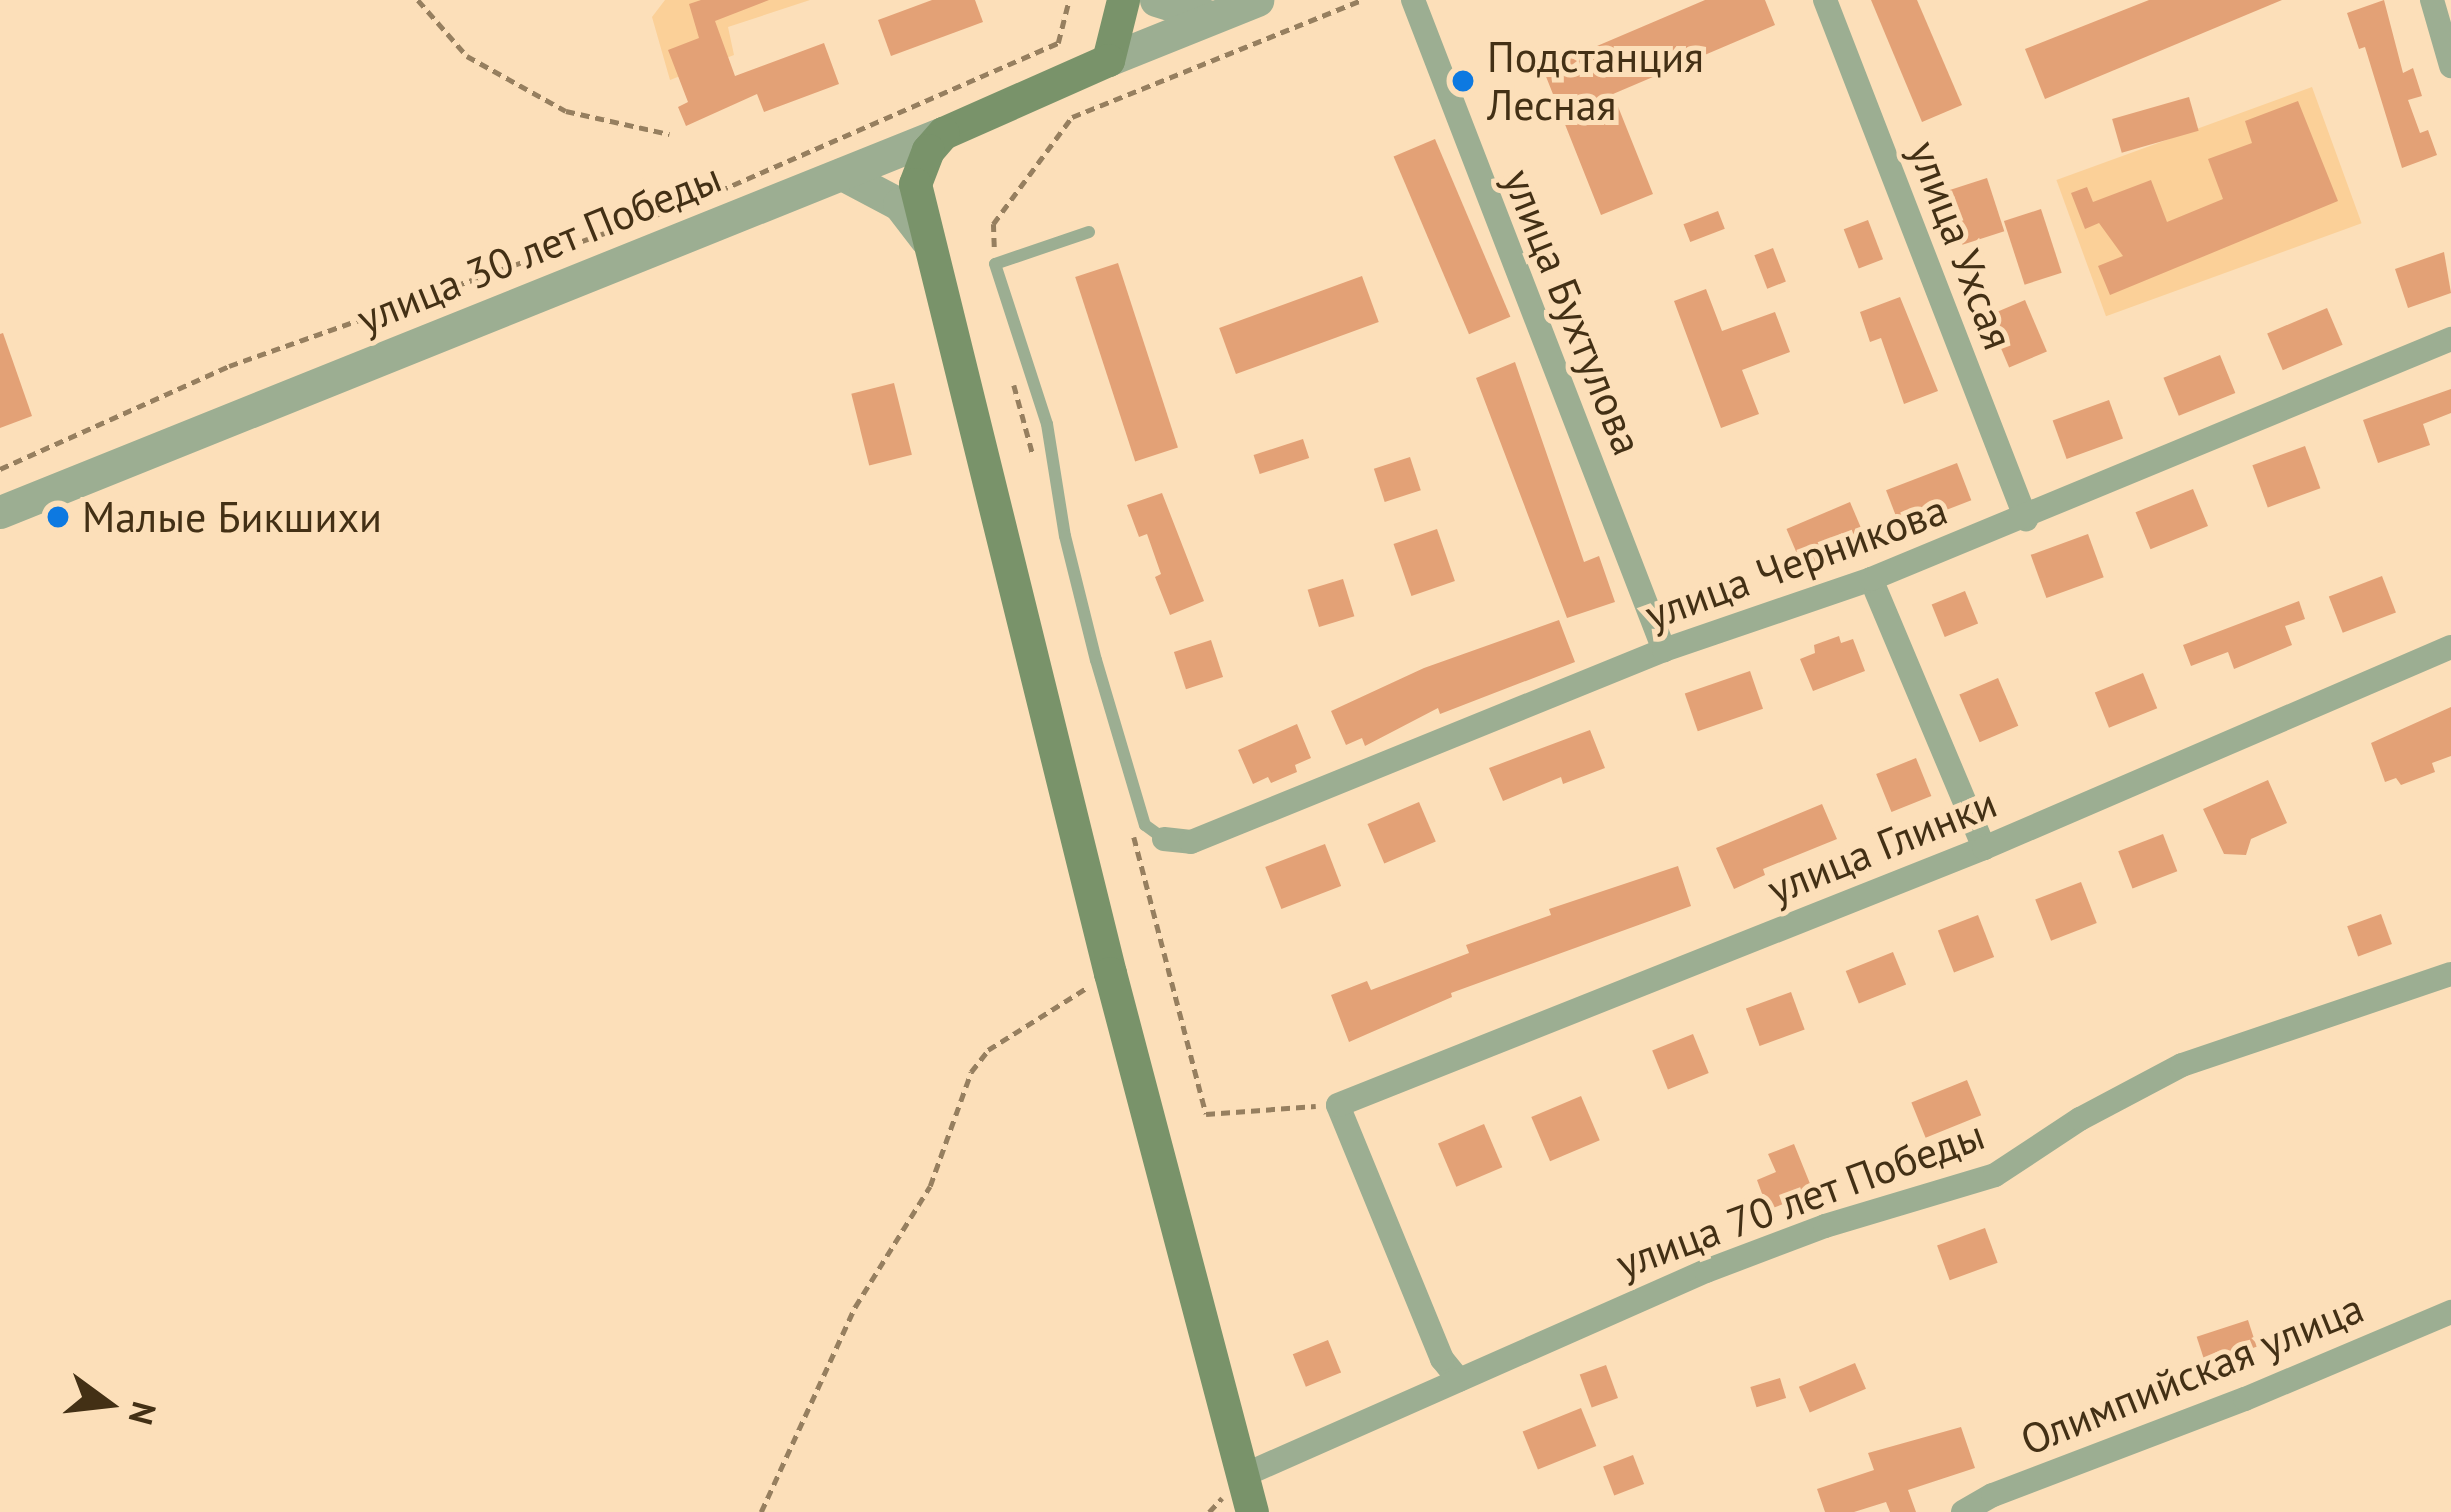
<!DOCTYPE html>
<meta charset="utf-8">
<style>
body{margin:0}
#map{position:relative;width:2451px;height:1512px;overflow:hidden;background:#fcdfb9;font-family:"PT Sans",sans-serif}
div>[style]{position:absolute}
.built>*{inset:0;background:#fbd098;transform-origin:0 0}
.building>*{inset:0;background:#e3a176;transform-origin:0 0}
.path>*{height:4.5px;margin-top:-2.25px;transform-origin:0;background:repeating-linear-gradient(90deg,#967f5f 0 9px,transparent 0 15px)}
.service>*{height:12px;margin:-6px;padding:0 6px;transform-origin:6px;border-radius:6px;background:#9cae92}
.minor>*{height:24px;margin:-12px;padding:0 12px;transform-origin:12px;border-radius:12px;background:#9cae92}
.tertiary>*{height:33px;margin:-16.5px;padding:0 16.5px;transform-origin:16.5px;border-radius:16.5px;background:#9cae92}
.secondary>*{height:33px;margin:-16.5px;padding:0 16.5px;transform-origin:16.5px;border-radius:16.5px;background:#79936a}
.dots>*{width:33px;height:33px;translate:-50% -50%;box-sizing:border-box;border:6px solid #fcdfb9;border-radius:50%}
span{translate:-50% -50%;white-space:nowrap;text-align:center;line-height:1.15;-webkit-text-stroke:10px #fcdfb9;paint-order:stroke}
.poi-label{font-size:42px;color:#433015}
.left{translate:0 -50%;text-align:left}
.street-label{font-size:42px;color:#433015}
.north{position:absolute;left:48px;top:1344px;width:120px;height:120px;-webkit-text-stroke:9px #fcdfb9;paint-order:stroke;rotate:105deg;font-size:33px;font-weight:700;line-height:48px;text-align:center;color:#433015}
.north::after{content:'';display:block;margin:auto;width:42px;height:54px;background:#433015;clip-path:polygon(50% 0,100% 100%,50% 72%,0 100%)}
</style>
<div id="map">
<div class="built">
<i style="clip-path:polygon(665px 0,810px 0,728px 27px,734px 55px,670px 80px,652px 17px)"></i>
<i style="left:2312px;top:87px;width:145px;height:272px;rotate:70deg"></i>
</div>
<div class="building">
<i style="clip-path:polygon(701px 0,769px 0,715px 21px,735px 76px,824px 43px,839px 84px,764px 112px,757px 94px,686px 126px,678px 107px,688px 102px,668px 50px,699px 38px,689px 4px)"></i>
<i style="clip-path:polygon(932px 0,975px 0,983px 22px,891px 56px,878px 20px)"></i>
<i style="clip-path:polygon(1705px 0,1765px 0,1775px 25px,1613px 94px,1653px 194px,1601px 215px,1543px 69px)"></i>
<i style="clip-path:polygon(1871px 0,1917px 0,1962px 105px,1922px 122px)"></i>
<i style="clip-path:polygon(2149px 0,2282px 0,2045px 99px,2025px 49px)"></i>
<i style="clip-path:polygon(2384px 0,2403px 73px,2413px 68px,2422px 96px,2408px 100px,2420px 133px,2428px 130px,2437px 155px,2402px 168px,2365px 47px,2359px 49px,2347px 13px)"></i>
<i style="left:2189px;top:97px;width:35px;height:80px;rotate:74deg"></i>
<i style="clip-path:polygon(2298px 101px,2338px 201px,2110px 295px,2098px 266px,2123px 256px,2099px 223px,2085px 229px,2071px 193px,2087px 187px,2093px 202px,2151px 180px,2167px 222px,2223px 199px,2208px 159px,2252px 143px,2245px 121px)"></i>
<i style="left:1435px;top:139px;width:193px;height:45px;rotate:67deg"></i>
<i style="left:1987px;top:178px;width:56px;height:44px;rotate:72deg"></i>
<i style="left:2041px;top:209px;width:67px;height:39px;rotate:72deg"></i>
<i style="left:1718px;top:211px;width:19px;height:37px;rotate:69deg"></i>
<i style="left:1868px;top:220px;width:42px;height:26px;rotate:69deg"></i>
<i style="left:1773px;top:248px;width:36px;height:20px;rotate:69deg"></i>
<i style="clip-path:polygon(2444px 252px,2451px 293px,2408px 308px,2395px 269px)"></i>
<i style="left:1118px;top:263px;width:194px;height:45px;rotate:72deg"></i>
<i style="left:1362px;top:276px;width:49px;height:152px;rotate:70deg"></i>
<i style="clip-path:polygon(1706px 289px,1722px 331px,1775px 312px,1790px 352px,1742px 370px,1759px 414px,1721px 428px,1674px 301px)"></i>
<i style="clip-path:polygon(1900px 297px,1938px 391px,1904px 404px,1881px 338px,1870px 342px,1860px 312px)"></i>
<i style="left:2025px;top:300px;width:56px;height:41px;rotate:67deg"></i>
<i style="left:2327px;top:308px;width:40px;height:65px;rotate:67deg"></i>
<i style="clip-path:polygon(3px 333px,32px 416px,0 428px,0 334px)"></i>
<i style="left:2220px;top:355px;width:41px;height:61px;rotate:68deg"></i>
<i style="clip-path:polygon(1515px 362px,1584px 562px,1599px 556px,1615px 602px,1567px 618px,1476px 378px)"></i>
<i style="left:894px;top:383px;width:74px;height:44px;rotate:76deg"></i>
<i style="clip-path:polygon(2451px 389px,2451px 413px,2423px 424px,2430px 445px,2378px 463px,2363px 420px)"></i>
<i style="left:2109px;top:400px;width:41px;height:60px;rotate:70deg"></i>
<i style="left:1303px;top:439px;width:20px;height:52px;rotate:72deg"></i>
<i style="left:2305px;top:446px;width:45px;height:56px;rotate:70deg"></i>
<i style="left:1410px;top:457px;width:35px;height:38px;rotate:72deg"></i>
<i style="left:1957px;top:463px;width:40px;height:76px;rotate:69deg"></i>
<i style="left:2193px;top:489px;width:40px;height:62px;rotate:68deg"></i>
<i style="clip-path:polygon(1162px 493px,1204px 601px,1170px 615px,1155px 577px,1161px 574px,1147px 534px,1139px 537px,1127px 505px)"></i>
<i style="left:1850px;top:502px;width:41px;height:69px;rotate:67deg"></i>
<i style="left:1437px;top:529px;width:55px;height:46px;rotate:71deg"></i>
<i style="left:2088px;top:534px;width:46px;height:61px;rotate:70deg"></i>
<i style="left:2382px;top:576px;width:39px;height:57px;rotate:69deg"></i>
<i style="left:1343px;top:579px;width:39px;height:37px;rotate:73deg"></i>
<i style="left:1965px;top:591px;width:35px;height:36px;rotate:68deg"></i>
<i style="clip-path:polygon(2299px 601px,2305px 619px,2285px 626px,2292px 645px,2234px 669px,2228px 652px,2191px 666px,2183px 645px)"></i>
<i style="clip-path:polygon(1559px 620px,1575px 662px,1440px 714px,1438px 708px,1365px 746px,1362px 738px,1346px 745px,1331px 711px,1424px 668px)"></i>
<i style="clip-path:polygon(1839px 636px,1841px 643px,1853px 639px,1865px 671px,1813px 691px,1800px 659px,1815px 653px,1814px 645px)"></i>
<i style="left:1211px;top:640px;width:39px;height:39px;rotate:72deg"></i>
<i style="left:1750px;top:671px;width:40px;height:69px;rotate:71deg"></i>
<i style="left:2143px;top:673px;width:38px;height:52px;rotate:68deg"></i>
<i style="left:1998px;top:678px;width:52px;height:42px;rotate:67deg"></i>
<i style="clip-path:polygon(2451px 707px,2451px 756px,2432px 763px,2435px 772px,2401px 785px,2396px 778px,2385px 782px,2371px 743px)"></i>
<i style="clip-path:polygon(1297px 724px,1311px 758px,1295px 765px,1297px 772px,1271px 783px,1268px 777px,1253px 784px,1238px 750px)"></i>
<i style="clip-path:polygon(1590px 730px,1605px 768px,1563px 784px,1561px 777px,1503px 801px,1489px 768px)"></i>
<i style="left:1916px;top:758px;width:41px;height:43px;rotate:68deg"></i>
<i style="clip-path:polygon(2268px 780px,2287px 823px,2251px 839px,2246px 855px,2224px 854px,2203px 809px)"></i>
<i style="left:1419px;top:802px;width:43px;height:56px;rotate:67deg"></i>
<i style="clip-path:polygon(1822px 804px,1837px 839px,1763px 869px,1765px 875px,1734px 889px,1716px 848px)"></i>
<i style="left:2163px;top:834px;width:40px;height:48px;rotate:69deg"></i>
<i style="left:1325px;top:844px;width:45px;height:64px;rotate:69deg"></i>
<i style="clip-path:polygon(1678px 866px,1691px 906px,1451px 993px,1452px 997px,1349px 1042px,1331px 995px,1367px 981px,1371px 990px,1469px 953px,1466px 945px,1551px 915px,1549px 909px)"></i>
<i style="left:2081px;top:882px;width:44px;height:49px;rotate:69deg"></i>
<i style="left:2381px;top:914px;width:32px;height:36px;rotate:70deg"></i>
<i style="left:1978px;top:915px;width:45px;height:43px;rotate:69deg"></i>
<i style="left:1893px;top:952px;width:35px;height:51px;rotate:68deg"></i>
<i style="left:1791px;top:992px;width:40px;height:48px;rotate:70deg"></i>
<i style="left:1693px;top:1034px;width:42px;height:44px;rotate:68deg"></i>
<i style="left:1967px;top:1080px;width:38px;height:60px;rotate:68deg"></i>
<i style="left:1581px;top:1096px;width:48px;height:54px;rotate:67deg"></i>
<i style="left:1484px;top:1124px;width:47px;height:50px;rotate:67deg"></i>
<i style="clip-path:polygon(1794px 1144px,1817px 1201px,1794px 1209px,1791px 1201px,1768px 1210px,1757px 1180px,1776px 1172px,1768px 1154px)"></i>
<i style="left:1985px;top:1228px;width:37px;height:51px;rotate:70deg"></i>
<i style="left:2248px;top:1320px;width:28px;height:54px;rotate:72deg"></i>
<i style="left:1328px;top:1340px;width:35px;height:38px;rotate:68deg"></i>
<i style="left:1855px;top:1363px;width:28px;height:61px;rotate:67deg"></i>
<i style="left:1606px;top:1365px;width:35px;height:28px;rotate:70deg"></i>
<i style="left:1780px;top:1378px;width:21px;height:31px;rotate:73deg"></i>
<i style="left:1581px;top:1408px;width:41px;height:63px;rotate:68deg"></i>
<i style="clip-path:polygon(1961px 1427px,1975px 1468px,1908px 1490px,1916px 1512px,1890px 1512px,1886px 1502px,1854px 1512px,1825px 1512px,1817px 1489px,1874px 1470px,1868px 1453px)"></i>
<i style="left:1633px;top:1455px;width:31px;height:32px;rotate:69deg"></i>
</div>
<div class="path">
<i style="left:418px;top:0;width:74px;rotate:48.8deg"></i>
<i style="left:467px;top:56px;width:113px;rotate:29.1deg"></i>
<i style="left:566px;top:111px;width:106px;rotate:12.6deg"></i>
<i style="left:719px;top:191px;width:370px;rotate:-23.6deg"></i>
<i style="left:1058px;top:43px;width:44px;rotate:-75.7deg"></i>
<i style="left:994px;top:247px;width:23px;rotate:-92deg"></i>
<i style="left:993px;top:224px;width:133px;rotate:-53.6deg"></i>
<i style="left:1072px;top:117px;width:312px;rotate:-22deg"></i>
<i style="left:1014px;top:385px;width:73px;rotate:74.8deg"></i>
<i style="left:0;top:469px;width:251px;rotate:-24.2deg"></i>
<i style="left:229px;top:366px;width:485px;rotate:-19.5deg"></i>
<i style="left:1134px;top:837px;width:286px;rotate:75.4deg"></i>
<i style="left:1206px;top:1114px;width:110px;rotate:-4.2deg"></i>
<i style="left:761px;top:1512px;width:226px;rotate:-65.4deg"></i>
<i style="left:855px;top:1307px;width:142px;rotate:-58.2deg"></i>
<i style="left:930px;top:1186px;width:121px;rotate:-70.2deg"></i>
<i style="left:971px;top:1072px;width:28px;rotate:-52deg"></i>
<i style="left:988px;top:1050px;width:115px;rotate:-32.2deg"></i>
<i style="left:1209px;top:1512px;width:19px;rotate:-47deg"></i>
</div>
<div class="service">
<i style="left:1089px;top:232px;width:99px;rotate:161.2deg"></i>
<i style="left:995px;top:264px;width:168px;rotate:72deg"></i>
<i style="left:1047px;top:424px;width:113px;rotate:80.9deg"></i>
<i style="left:1065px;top:536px;width:128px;rotate:76deg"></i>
<i style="left:1096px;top:660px;width:172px;rotate:73.5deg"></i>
<i style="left:1145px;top:825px;width:24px;rotate:36deg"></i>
</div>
<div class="minor">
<i style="left:1413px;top:0;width:697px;rotate:68.89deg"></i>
<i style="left:1825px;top:0;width:557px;rotate:68.83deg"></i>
<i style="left:2432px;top:0;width:69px;rotate:73.9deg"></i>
<i style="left:1871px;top:579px;width:292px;rotate:67.2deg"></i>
<i style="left:1164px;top:839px;width:27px;rotate:6deg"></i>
<i style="left:1191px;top:842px;width:510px;rotate:-22.09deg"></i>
<i style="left:1664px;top:650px;width:219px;rotate:-18.9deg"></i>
<i style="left:1871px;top:579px;width:628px;rotate:-22.48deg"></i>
<i style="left:1459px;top:1380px;width:27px;rotate:-129deg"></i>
<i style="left:1442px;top:1359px;width:274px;rotate:-112.3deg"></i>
<i style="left:1338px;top:1105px;width:695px;rotate:-21.69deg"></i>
<i style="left:1984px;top:848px;width:508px;rotate:-23.29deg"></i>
<i style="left:1242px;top:1476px;width:507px;rotate:-23.84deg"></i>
<i style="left:1706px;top:1271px;width:127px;rotate:-20.7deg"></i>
<i style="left:1825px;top:1226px;width:177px;rotate:-16.7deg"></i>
<i style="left:1995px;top:1175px;width:102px;rotate:-33.4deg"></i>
<i style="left:2080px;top:1119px;width:115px;rotate:-27.9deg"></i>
<i style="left:2182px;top:1065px;width:284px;rotate:-18.7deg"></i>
<i style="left:1963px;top:1512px;width:34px;rotate:-30deg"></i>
<i style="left:1993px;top:1495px;width:270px;rotate:-20.9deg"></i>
<i style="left:2245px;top:1399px;width:224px;rotate:-22.9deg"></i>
</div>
<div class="tertiary">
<i style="left:1156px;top:0;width:58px;rotate:17.2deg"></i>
<i style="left:1108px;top:60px;width:161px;rotate:-21.9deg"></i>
<i style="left:842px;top:174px;width:64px;rotate:27.8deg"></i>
<i style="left:899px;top:204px;width:44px;rotate:52.4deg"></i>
<i style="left:0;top:512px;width:1016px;rotate:-21.9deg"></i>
</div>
<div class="secondary">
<i style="left:1123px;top:0;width:62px;rotate:104deg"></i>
<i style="left:1108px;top:60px;width:180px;rotate:156.1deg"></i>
<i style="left:943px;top:133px;width:23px;rotate:131deg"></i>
<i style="left:928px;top:150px;width:36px;rotate:111deg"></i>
<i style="left:915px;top:184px;width:813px;rotate:76.12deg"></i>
<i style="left:1110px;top:973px;width:557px;rotate:75.24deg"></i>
</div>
<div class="dots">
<i style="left:1463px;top:81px;background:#0d79e1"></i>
<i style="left:58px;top:517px;background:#0d79e1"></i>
</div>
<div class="poi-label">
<span class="left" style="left:1487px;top:81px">Подстанция<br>Лесная</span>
<span class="left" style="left:82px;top:517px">Малые Бикшихи</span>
</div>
<div class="street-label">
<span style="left:1961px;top:245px;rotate:69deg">улица Ухсая</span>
<span style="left:539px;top:248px;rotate:-22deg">улица 30 лет Победы</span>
<span style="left:1573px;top:312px;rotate:68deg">улица Бухтулова</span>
<span style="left:1796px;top:562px;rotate:-20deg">улица Черникова</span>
<span style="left:1882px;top:846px;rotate:-22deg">улица Глинки</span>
<span style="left:1800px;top:1199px;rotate:-20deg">улица 70 лет Победы</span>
<span style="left:2192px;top:1374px;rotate:-22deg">Олимпийская улица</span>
</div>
<div class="north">N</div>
</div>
